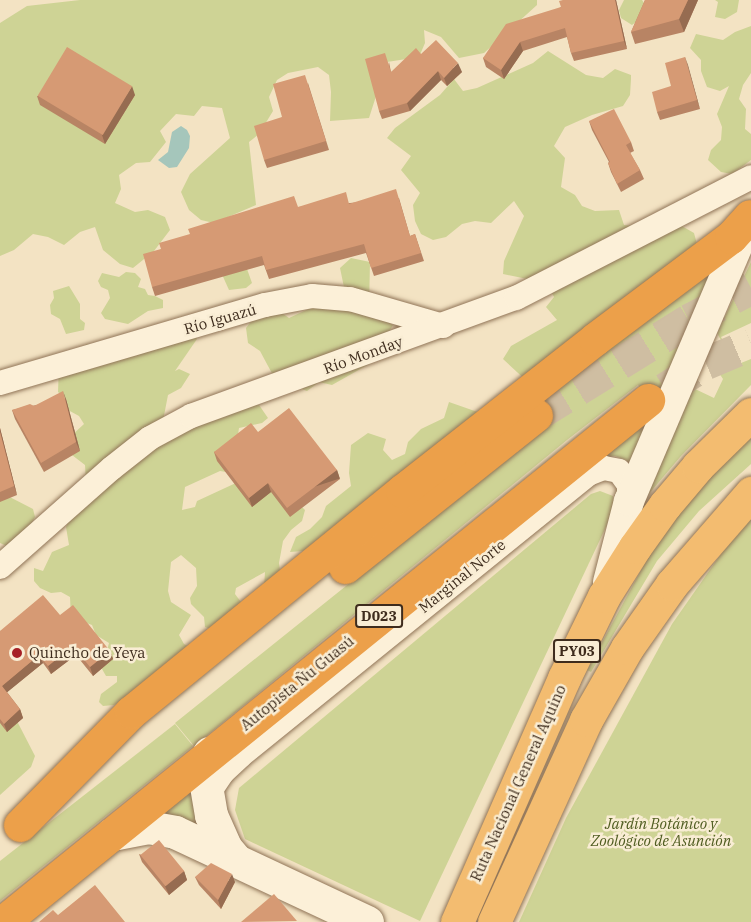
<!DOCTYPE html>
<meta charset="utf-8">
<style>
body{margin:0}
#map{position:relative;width:751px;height:922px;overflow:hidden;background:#f3e3c3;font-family:"IBM Plex Serif",serif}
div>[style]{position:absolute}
.green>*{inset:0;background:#ced395}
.water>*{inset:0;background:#a5c6bb}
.motorway-tunnel>*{height:33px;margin-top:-16.5px;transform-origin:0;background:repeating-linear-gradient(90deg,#cfbea2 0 33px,transparent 0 49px)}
.roads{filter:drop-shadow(0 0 2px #907457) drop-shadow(0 0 2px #907457)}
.minor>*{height:24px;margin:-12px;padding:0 12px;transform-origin:12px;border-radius:12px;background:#fcf0d8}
.tertiary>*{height:30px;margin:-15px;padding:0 15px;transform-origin:15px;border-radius:15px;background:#fcf0d8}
.secondary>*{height:33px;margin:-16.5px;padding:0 16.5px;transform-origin:16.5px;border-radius:16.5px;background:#fcf0d8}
.trunk>*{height:33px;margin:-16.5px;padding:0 16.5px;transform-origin:16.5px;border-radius:16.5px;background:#f3bc70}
.motorway>*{height:33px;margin:-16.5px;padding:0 16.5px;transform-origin:16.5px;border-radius:16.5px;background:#eca04a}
.wall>*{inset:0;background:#b88464}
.shaded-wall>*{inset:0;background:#966c51;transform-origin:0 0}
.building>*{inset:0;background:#d69a74;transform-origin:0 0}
.dots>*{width:16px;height:16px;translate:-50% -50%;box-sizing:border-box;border:3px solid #f9edd4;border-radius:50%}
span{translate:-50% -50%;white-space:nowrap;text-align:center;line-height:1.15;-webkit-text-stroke:5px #f9edd4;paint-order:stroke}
.shield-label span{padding:2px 4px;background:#f9edd4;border:2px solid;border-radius:4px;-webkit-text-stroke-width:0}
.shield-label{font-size:14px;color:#3e2c1d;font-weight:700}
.street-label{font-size:15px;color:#3e2c1d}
.poi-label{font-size:15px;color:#3e2c1d}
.left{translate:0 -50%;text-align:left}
.park-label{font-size:15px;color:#505d21;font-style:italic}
</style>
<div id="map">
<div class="green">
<i style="clip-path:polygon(80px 0,537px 0,537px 5px,484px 53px,459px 58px,441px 37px,424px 30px,425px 43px,419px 57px,387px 62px,369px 118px,330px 121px,331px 92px,329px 75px,318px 67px,288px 73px,277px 80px,269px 97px,273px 111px,259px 134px,249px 142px,256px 205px,214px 223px,201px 220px,189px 210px,181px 192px,190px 174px,230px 138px,222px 108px,202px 106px,194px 116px,176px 114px,160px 131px,166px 142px,150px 162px,136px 163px,119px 175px,121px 189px,115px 203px,135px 212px,148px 210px,165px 217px,170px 230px,154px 251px,133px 268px,120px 264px,103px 250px,95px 227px,80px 232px,64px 245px,48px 237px,33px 234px,14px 250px,0 256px,0 23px,27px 6px)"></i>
<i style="clip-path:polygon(624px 0,642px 0,646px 6px,640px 19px,632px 25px,621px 18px,619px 10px)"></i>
<i style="clip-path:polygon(715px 0,739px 0,737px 12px,725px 19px,715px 17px,718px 2px)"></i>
<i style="clip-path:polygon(751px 26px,751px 73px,743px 85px,739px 99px,746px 109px,745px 129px,751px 134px,751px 160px,732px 174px,721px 172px,708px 160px,711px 150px,721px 140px,722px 127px,717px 114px,729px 86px,720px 91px,707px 87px,701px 71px,701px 60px,690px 48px,696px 34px,723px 40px,735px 32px)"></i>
<i style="clip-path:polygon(548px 51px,586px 75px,603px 78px,615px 69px,631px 75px,631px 79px,630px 95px,623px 106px,592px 115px,565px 127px,554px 146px,565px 158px,561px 187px,575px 195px,582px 206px,595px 211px,619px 210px,624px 225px,652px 228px,680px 225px,694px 233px,698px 248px,530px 384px,503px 359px,511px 346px,557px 320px,546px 307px,554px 297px,547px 283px,503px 274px,504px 261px,524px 216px,514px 201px,491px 223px,475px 221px,462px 224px,446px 237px,433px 240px,421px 234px,415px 221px,413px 205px,420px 193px,401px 170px,411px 156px,387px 138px,395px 128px,440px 95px,454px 79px,463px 91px,477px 88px,533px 63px)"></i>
<i style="clip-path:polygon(724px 254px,727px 256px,636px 469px,626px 460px,615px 456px,599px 457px,659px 410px,638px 385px,567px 440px,194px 746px,175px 723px,553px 420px,534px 396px)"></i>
<i style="clip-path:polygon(351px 258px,370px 262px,369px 308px,393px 325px,371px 363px,332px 385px,319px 382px,307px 391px,275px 379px,260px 351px,248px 343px,246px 328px,255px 316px,279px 311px,289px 318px,345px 292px,340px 268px)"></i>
<i style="clip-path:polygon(751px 262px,751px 323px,721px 337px,736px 365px,751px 359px,751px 385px,681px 456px,647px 496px,693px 388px,714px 398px,723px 379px,719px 373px,735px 365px,717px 333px)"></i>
<i style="clip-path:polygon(247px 269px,252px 283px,246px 288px,229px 290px,220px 270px)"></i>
<i style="clip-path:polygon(126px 272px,135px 273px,141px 279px,138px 287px,145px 289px,148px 295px,155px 296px,163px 300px,163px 308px,148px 311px,128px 324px,105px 319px,101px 313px,110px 298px,108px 290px,101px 287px,98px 281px,102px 273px,119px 277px)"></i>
<i style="clip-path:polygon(69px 286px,80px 304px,80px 319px,85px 323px,84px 330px,66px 334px,60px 319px,51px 314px,50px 305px,54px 298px,53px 291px)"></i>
<i style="clip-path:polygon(194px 329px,197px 339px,175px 371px,179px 369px,190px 374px,181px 388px,168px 395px,161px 431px,246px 403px,259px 405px,268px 418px,262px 423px,239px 428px,234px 462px,226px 472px,220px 471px,185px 487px,182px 510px,195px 507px,197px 501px,238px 482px,292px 497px,305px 510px,302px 521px,291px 530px,283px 541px,279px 563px,282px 586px,264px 588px,265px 572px,236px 588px,235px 594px,241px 602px,220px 632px,205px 627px,204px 617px,191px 604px,190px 598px,197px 586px,196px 568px,181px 555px,171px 562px,168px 591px,171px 602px,191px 615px,179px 635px,184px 644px,202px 653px,114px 705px,103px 706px,99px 702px,101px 694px,117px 682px,117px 676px,106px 676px,102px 669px,109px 643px,96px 635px,92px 625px,71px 617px,70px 597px,61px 592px,51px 593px,40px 588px,34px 581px,34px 568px,43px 571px,52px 552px,69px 545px,66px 527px,86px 482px,85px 465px,72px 455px,67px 445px,70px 437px,84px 424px,79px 416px,68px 410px,66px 399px,58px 392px,59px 364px,87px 344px,116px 344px,130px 355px,136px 356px,144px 348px)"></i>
<i style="clip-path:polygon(449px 402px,489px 416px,303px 551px,290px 552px,296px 537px,310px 529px,322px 517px,326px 506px,351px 486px,349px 473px,351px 445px,368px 433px,386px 439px,383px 450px,392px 460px,405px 454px,408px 442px,421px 429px,444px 418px)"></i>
<i style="clip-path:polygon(751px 431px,751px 464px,699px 511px,657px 561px,591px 672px,587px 670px,659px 537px,686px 500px)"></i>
<i style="clip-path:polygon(600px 491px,613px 496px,615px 508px,420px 921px,245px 839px,235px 810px,239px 788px,591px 494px)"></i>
<i style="clip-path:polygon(0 492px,33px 509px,35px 517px,28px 530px,7px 546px,0 543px)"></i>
<i style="clip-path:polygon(751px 518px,751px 922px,519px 922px,566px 818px,672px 624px,737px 531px)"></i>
<i style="clip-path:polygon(0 719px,18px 723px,35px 756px,31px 767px,0 795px)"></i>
<i style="clip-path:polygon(175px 724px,193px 746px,0 901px,0 861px)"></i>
<i style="clip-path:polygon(190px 786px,204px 828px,155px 814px)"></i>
</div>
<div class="water">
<i style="clip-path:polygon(181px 126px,187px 130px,190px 136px,189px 148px,177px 167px,169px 168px,158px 160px,168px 152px,172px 132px)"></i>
</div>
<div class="motorway-tunnel">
<i style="left:665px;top:389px;width:49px;rotate:-32.4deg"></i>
<i style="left:706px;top:363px;width:49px;rotate:-22.9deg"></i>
<i style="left:536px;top:415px;width:180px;rotate:-31.8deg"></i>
<i style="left:689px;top:320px;width:70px;rotate:-27.3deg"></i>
</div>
<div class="roads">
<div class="minor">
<i style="left:0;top:383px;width:276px;rotate:-16.4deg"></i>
<i style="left:265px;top:305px;width:48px;rotate:-10.8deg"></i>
<i style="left:312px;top:296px;width:38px;rotate:5deg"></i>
<i style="left:350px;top:299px;width:97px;rotate:16.2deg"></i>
<i style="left:0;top:567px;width:149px;rotate:-41.5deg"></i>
<i style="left:112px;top:468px;width:48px;rotate:-38.3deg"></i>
<i style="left:150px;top:438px;width:47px;rotate:-28.2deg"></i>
<i style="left:191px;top:416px;width:346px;rotate:-20deg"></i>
<i style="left:516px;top:298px;width:264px;rotate:-27.2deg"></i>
<i style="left:208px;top:794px;width:25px;rotate:-56deg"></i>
<i style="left:222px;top:773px;width:25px;rotate:-43deg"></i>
<i style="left:240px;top:756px;width:448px;rotate:-39deg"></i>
<i style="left:588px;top:474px;width:17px;rotate:-21deg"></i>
<i style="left:604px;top:468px;width:15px;rotate:11deg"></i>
<i style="left:619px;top:471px;width:17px;rotate:54deg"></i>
<i style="left:629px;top:485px;width:16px;rotate:90deg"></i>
</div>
<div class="tertiary">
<i style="left:608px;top:582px;width:84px;rotate:-75.5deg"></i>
<i style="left:629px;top:501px;width:306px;rotate:-66.9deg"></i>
</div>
<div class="secondary">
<i style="left:209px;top:753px;width:11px;rotate:117deg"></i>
<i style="left:204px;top:763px;width:11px;rotate:90deg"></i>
<i style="left:204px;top:774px;width:42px;rotate:80.3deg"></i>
<i style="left:211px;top:815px;width:35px;rotate:66deg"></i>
<i style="left:225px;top:847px;width:17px;rotate:50deg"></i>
<i style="left:112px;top:834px;width:37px;rotate:-11deg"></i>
<i style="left:148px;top:827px;width:27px;rotate:10deg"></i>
<i style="left:175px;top:832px;width:212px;rotate:25.1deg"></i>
</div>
<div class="trunk">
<i style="left:457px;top:922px;width:266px;rotate:-66.3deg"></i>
<i style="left:564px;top:678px;width:91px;rotate:-64deg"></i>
<i style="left:604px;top:596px;width:58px;rotate:-57.7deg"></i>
<i style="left:635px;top:547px;width:52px;rotate:-54.5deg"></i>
<i style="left:665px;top:505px;width:51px;rotate:-49.8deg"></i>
<i style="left:698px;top:466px;width:74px;rotate:-44.5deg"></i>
<i style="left:494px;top:922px;width:222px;rotate:-65.5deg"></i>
<i style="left:586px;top:720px;width:83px;rotate:-60.3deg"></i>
<i style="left:627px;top:648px;width:78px;rotate:-54.9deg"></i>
<i style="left:672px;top:584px;width:121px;rotate:-49deg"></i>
</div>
<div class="motorway">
<i style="left:345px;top:567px;width:244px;rotate:-38.5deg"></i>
<i style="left:20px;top:825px;width:158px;rotate:-45.5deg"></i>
<i style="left:131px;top:712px;width:350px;rotate:-39.2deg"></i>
<i style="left:402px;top:491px;width:246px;rotate:-38.2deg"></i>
<i style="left:595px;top:339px;width:170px;rotate:-36.9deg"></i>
<i style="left:731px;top:237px;width:28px;rotate:-48deg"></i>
<i style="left:3px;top:922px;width:830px;rotate:-38.98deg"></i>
</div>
</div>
<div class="wall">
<i style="clip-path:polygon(563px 0,616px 0,627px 49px,574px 61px,571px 53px,567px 37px,523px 51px,504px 79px,486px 67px,483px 58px,561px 7px)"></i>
<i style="clip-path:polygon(645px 0,698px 0,684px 32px,635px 44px,631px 32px)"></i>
<i style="clip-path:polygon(421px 54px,462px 72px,447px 86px,441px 80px,410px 111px,382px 119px,379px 111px,389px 62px,391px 72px)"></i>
<i style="clip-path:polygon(685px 57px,700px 109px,660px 120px,657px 112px,671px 86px)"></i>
<i style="clip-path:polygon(308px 83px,329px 150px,267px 168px,264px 160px,282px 117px)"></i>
<i style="clip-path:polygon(135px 95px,105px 144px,40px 105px,37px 96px)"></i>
<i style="clip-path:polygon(589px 121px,631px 142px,634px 151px,630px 153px,640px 170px,644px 179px,621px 192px,611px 172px,608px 163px,609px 162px,592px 130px)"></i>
<i style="clip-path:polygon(399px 198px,410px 236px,415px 234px,424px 261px,374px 276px,366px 253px,269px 279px,264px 265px,155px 296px,152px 287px,161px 249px,298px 207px,350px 203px)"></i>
<i style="clip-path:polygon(66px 399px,80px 451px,44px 472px,15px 419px,12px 410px)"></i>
<i style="clip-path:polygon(0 428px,17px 495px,0 502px)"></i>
<i style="clip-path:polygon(258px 432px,337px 470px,340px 479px,290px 517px,271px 492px,252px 507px,217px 461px,214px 452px)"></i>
<i style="clip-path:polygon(60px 615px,110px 651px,113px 659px,93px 676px,76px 655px,51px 674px,43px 663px,7px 692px,20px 709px,23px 718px,7px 732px,0 723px,0 631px)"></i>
<i style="clip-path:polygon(139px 854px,184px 871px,187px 880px,169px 895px,142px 862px)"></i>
<i style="clip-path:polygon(195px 877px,235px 882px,221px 909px,199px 885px)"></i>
</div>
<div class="shaded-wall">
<i style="clip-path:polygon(615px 0,616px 0,627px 49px,624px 41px)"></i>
<i style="clip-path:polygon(688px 0,698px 0,684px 32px,679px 19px)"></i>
<i style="clip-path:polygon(520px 42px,523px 51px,504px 79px,501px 70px)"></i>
<i style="clip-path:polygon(685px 57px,688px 65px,700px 109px,697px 100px)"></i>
<i style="clip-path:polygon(458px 63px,462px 72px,447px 86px,444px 78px)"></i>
<i style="clip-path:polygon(438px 71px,441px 80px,410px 111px,407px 103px)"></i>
<i style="clip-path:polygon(132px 86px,135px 95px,105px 144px,102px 135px)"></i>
<i style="clip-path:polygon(63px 391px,66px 399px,80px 451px,76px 442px)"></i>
<i style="clip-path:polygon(0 428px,17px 495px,14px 486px,0 432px)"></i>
<i style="left:337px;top:470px;width:9px;height:63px;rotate:72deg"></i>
<i style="clip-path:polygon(268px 483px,271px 492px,252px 507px,249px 498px)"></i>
<i style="clip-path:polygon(73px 646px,76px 655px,51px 674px,48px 666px)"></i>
<i style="clip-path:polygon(110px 651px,113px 659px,93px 676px,90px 667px)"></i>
<i style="clip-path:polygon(39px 655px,43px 663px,5px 694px,2px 686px)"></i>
<i style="clip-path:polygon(20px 709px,23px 718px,7px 732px,4px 724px)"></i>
<i style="clip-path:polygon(184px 871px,187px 880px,169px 895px,165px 886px)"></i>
<i style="clip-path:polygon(232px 874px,235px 882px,221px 909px,218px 900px)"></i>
</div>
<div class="building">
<i style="clip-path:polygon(563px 0,615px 0,624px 41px,571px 53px,565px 28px,520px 42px,501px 70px,483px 58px,506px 24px,561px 7px,559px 1px)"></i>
<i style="clip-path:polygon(645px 0,688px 0,679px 19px,631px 32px)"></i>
<i style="clip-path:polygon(436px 40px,458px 63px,444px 78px,438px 71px,407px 103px,379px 111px,365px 59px,385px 53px,391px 72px,416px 48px,421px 54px)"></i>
<i style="left:67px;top:47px;width:76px;height:57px;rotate:31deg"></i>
<i style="clip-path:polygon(685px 57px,697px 100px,657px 112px,652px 92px,671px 86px,665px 63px)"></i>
<i style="clip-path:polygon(305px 75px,326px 141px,264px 160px,254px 126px,282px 117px,273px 84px)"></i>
<i style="clip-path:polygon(614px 109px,631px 142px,626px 145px,640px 170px,617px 184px,608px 163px,610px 162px,589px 121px)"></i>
<i style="clip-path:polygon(396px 189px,410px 236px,415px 234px,421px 253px,371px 268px,364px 244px,266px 270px,262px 256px,152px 287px,143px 254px,161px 249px,159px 243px,190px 234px,188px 229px,294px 196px,298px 207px,346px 192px,349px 204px)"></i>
<i style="clip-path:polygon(63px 391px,76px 442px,41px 463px,12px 410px,30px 404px,34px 406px)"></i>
<i style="clip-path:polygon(289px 408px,337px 470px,287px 508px,268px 483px,249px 498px,214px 452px,251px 423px,258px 432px)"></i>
<i style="clip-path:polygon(0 432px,14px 486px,0 492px)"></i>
<i style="clip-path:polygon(43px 595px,60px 615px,73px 605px,110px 651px,90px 667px,73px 646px,48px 666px,39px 655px,2px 686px,20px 709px,4px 724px,0 719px,0 631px)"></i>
<i style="left:159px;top:840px;width:40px;height:24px;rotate:51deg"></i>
<i style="clip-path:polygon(211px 863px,232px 874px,218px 900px,195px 877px)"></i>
<i style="clip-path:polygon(95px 885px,125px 922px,39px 922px,53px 910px,58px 915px)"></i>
<i style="clip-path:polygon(274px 894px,297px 921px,241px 922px)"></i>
</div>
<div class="dots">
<i style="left:17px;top:653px;background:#a62025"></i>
</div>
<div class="shield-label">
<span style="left:379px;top:616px">D023</span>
<span style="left:577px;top:651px">PY03</span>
</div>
<div class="street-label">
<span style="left:220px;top:319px;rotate:-16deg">Río Iguazú</span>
<span style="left:363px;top:355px;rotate:-20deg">Río Monday</span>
<span style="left:462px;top:576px;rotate:-39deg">Marginal Norte</span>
<span style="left:297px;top:683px;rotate:-39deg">Autopista Ñu Guasú</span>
<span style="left:518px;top:783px;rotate:-66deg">Ruta Nacional General Aquino</span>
</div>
<div class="poi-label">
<span class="left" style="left:29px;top:653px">Quincho de Yeya</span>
</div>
<div class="park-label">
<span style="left:661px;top:832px">Jardín Botánico y<br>Zoológico de Asunción</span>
</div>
</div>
